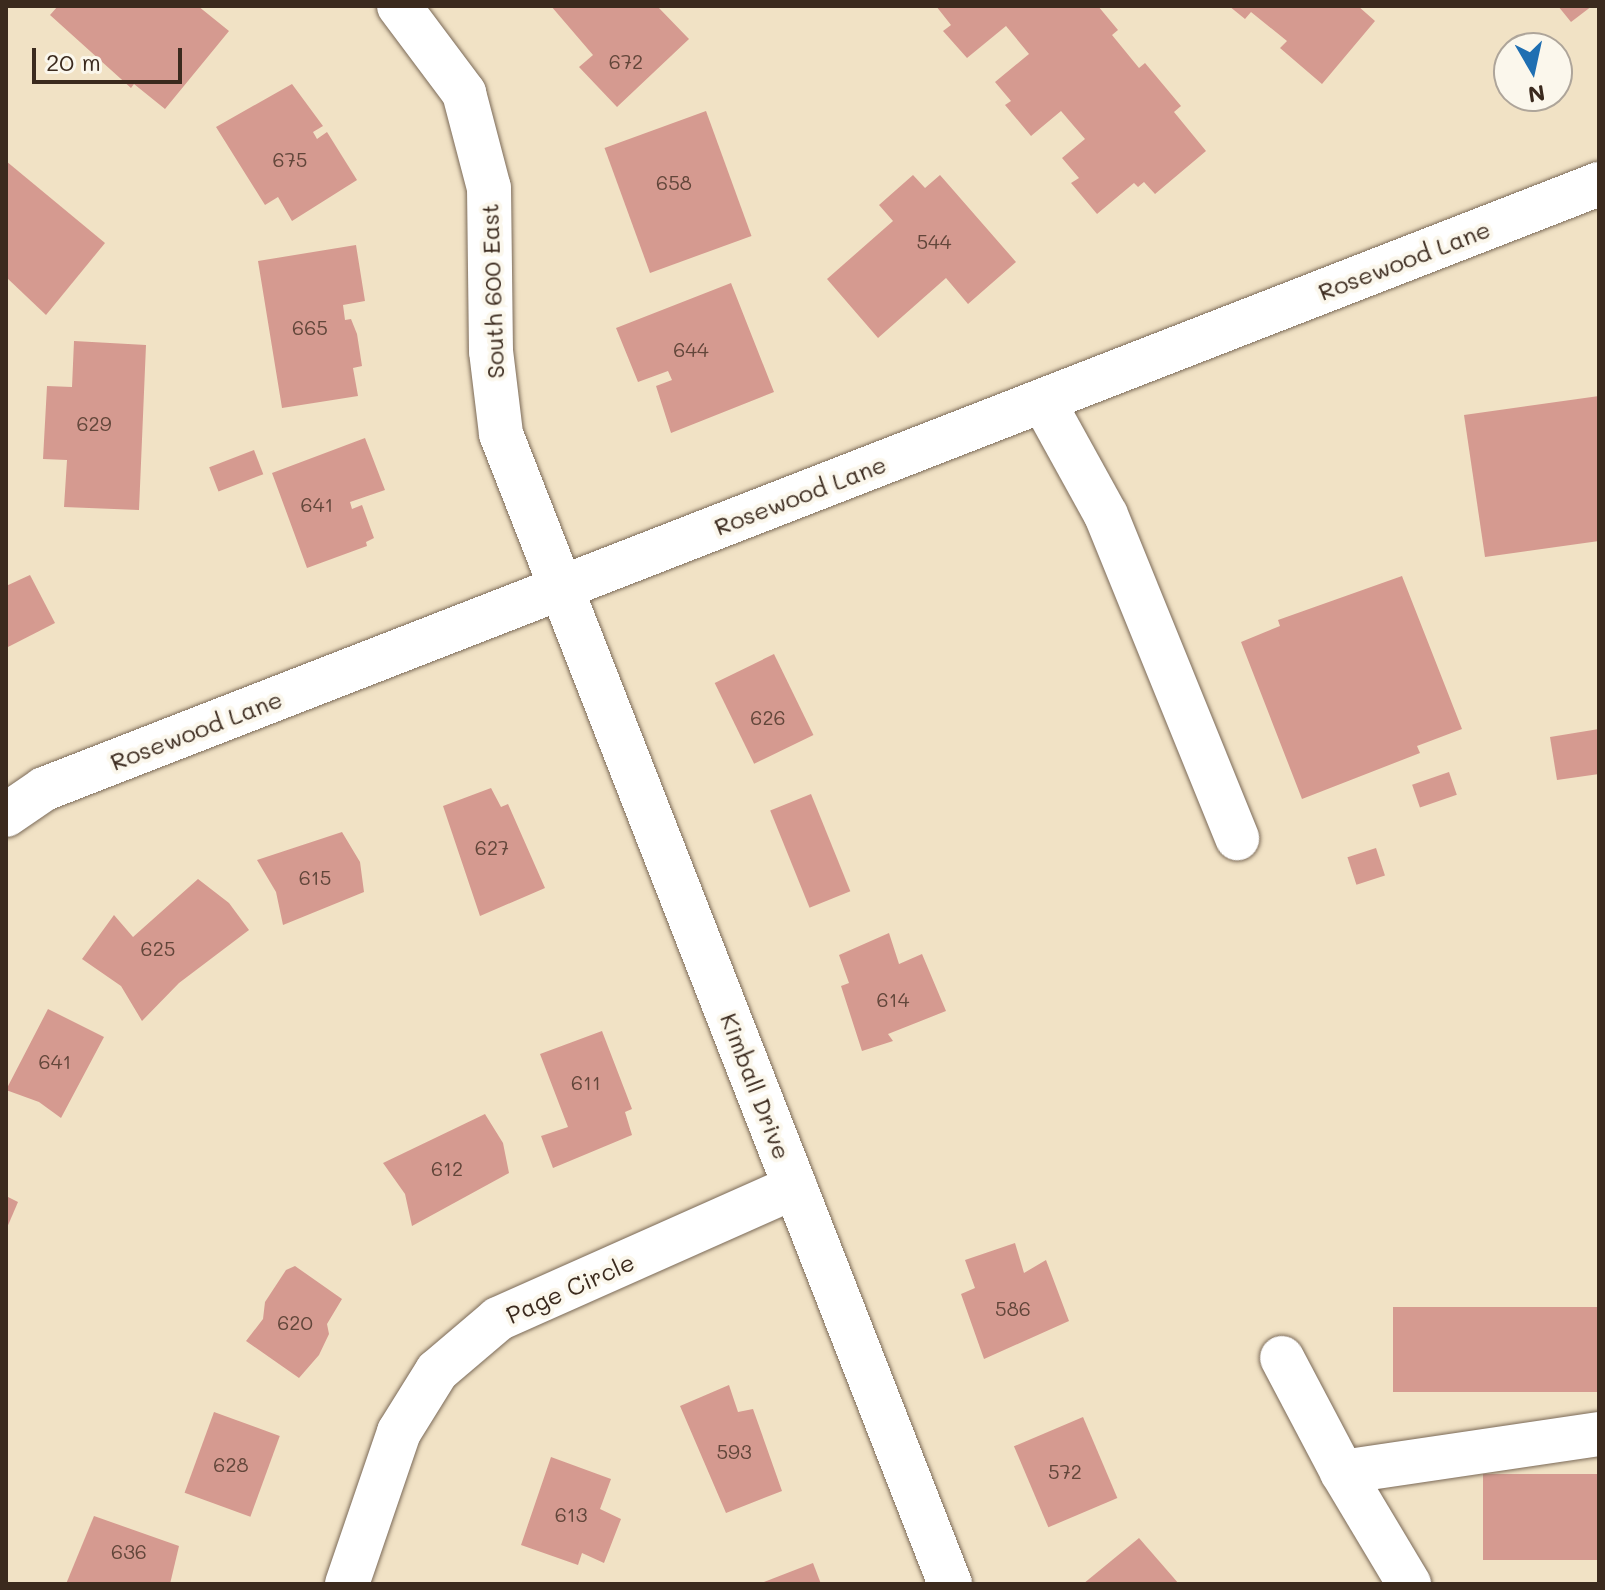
<!DOCTYPE html>
<style>
body{margin:0}
#map{position:relative;width:1605px;height:1590px;overflow:hidden;background:#f1e2c5;font-family:Mali,sans-serif}
div>[style]{position:absolute}
.building>*{inset:0;background:#d59a90;transform-origin:0 0}
.roads{filter:drop-shadow(0 0 2px #7b6a58) drop-shadow(0 0 2px #7b6a58)}
.minor>*{height:44px;margin:-22px;padding:0 22px;transform-origin:22px;border-radius:22px;background:#fff}
span{translate:-50% -50%;white-space:nowrap;text-align:center;line-height:1.15;-webkit-text-stroke:8px #fbf7ec;paint-order:stroke}
.number-label{font-size:20px;color:#62463a}
.number-label span{-webkit-text-stroke-width:0}
.street-label{font-size:24px;color:#3b2a1e}
.frame{position:absolute;inset:0;border:8px solid #3b2a1e;pointer-events:none}
.north{position:absolute;left:1493px;top:32px;width:80px;height:80px;box-sizing:border-box;background:#fbf7ec;border:2px solid #aea59a;border-radius:50%;rotate:171deg;font-size:22px;font-weight:700;line-height:32px;text-align:center;color:#3b2a1e}
.north::after{content:'';display:block;margin:auto;width:28px;height:36px;background:#1f6fb2;clip-path:polygon(50% 0,100% 100%,50% 72%,0 100%)}
.scale{position:absolute;left:32px;top:48px;width:150px;height:36px;box-sizing:border-box;border:4px solid #3b2a1e;border-top:0;padding-left:10px;font-size:24px;line-height:28px;white-space:nowrap;color:#3b2a1e;-webkit-text-stroke:6px #fbf7ec;paint-order:stroke}
</style>
<div id="map">
<div class="building">
<i style="clip-path:polygon(58px 6px,198px 6px,229px 31px,165px 109px,134px 84px,131px 88px,50px 15px)"></i>
<i style="clip-path:polygon(551px 6px,657px 6px,689px 39px,617px 107px,579px 67px,593px 55px)"></i>
<i style="clip-path:polygon(936px 6px,1098px 6px,1118px 30px,1112px 35px,1139px 68px,1145px 63px,1181px 106px,1174px 112px,1206px 151px,1155px 194px,1144px 182px,1138px 187px,1134px 183px,1097px 214px,1071px 183px,1079px 178px,1062px 158px,1085px 139px,1061px 111px,1031px 136px,1005px 105px,1011px 101px,995px 82px,1029px 54px,1006px 26px,967px 58px,943px 31px,951px 25px)"></i>
<i style="clip-path:polygon(1229px 6px,1358px 6px,1375px 21px,1322px 84px,1280px 48px,1287px 41px,1251px 12px,1245px 19px)"></i>
<i style="clip-path:polygon(1558px 6px,1592px 6px,1571px 22px)"></i>
<i style="clip-path:polygon(292px 84px,323px 126px,313px 132px,317px 139px,327px 132px,357px 180px,292px 221px,278px 197px,265px 205px,216px 127px)"></i>
<i style="left:706px;top:111px;width:133px;height:108px;rotate:70deg"></i>
<i style="clip-path:polygon(6px 161px,105px 243px,46px 315px,6px 277px)"></i>
<i style="clip-path:polygon(913px 175px,925px 188px,940px 175px,1016px 262px,968px 304px,946px 278px,878px 338px,827px 279px,893px 221px,879px 205px)"></i>
<i style="clip-path:polygon(356px 245px,365px 301px,343px 305px,345px 320px,351px 319px,357px 334px,362px 366px,353px 368px,358px 396px,282px 408px,258px 261px)"></i>
<i style="clip-path:polygon(731px 283px,774px 392px,671px 433px,656px 386px,672px 380px,668px 371px,638px 382px,616px 328px)"></i>
<i style="clip-path:polygon(74px 341px,146px 345px,139px 510px,64px 507px,67px 460px,43px 459px,47px 386px,72px 387px)"></i>
<i style="clip-path:polygon(1599px 396px,1599px 541px,1485px 557px,1464px 415px)"></i>
<i style="clip-path:polygon(365px 438px,385px 490px,350px 502px,352px 509px,362px 505px,374px 538px,366px 542px,367px 546px,307px 568px,272px 473px)"></i>
<i style="left:254px;top:450px;width:26px;height:48px;rotate:69deg"></i>
<i style="clip-path:polygon(30px 575px,55px 623px,6px 648px,6px 586px)"></i>
<i style="clip-path:polygon(1402px 576px,1462px 729px,1417px 746px,1420px 753px,1302px 799px,1241px 642px,1280px 626px,1278px 620px)"></i>
<i style="left:774px;top:654px;width:90px;height:66px;rotate:64deg"></i>
<i style="clip-path:polygon(1599px 729px,1599px 774px,1557px 780px,1550px 737px)"></i>
<i style="left:1449px;top:772px;width:24px;height:39px;rotate:71deg"></i>
<i style="clip-path:polygon(491px 788px,501px 807px,508px 804px,545px 888px,480px 916px,443px 806px)"></i>
<i style="left:811px;top:794px;width:105px;height:44px;rotate:68deg"></i>
<i style="clip-path:polygon(342px 832px,360px 862px,364px 892px,283px 925px,276px 892px,257px 860px)"></i>
<i style="left:1376px;top:848px;width:29px;height:30px;rotate:72deg"></i>
<i style="clip-path:polygon(198px 879px,229px 903px,249px 930px,179px 983px,142px 1021px,121px 986px,82px 959px,114px 915px,133px 937px)"></i>
<i style="clip-path:polygon(889px 933px,899px 964px,922px 954px,946px 1011px,888px 1034px,893px 1041px,862px 1051px,841px 986px,849px 983px,839px 955px)"></i>
<i style="clip-path:polygon(48px 1009px,104px 1037px,61px 1118px,39px 1102px,6px 1090px)"></i>
<i style="clip-path:polygon(602px 1031px,632px 1109px,625px 1112px,632px 1135px,553px 1168px,541px 1136px,568px 1127px,540px 1054px)"></i>
<i style="clip-path:polygon(485px 1114px,503px 1143px,509px 1173px,412px 1226px,405px 1194px,383px 1163px)"></i>
<i style="clip-path:polygon(6px 1196px,18px 1202px,6px 1230px)"></i>
<i style="clip-path:polygon(1015px 1243px,1024px 1273px,1046px 1260px,1069px 1321px,984px 1359px,961px 1294px,975px 1288px,965px 1260px)"></i>
<i style="clip-path:polygon(295px 1266px,342px 1299px,327px 1324px,329px 1334px,319px 1355px,299px 1378px,246px 1341px,263px 1319px,265px 1302px,286px 1270px)"></i>
<i style="left:1599px;top:1307px;width:85px;height:206px;rotate:90deg"></i>
<i style="clip-path:polygon(729px 1385px,738px 1412px,753px 1409px,782px 1491px,726px 1513px,680px 1406px)"></i>
<i style="left:214px;top:1412px;width:70px;height:86px;rotate:20deg"></i>
<i style="left:1083px;top:1417px;width:88px;height:75px;rotate:67deg"></i>
<i style="clip-path:polygon(551px 1457px,611px 1479px,600px 1509px,621px 1519px,604px 1563px,582px 1553px,578px 1565px,521px 1545px)"></i>
<i style="left:1599px;top:1474px;width:86px;height:116px;rotate:90deg"></i>
<i style="clip-path:polygon(94px 1516px,179px 1546px,170px 1584px,66px 1584px)"></i>
<i style="clip-path:polygon(1139px 1538px,1179px 1584px,1083px 1584px)"></i>
<i style="clip-path:polygon(813px 1563px,821px 1584px,759px 1584px)"></i>
</div>
<div class="roads">
<div class="minor">
<i style="left:399px;top:6px;width:109px;rotate:53.2deg"></i>
<i style="left:464px;top:93px;width:98px;rotate:75.3deg"></i>
<i style="left:489px;top:188px;width:163px;rotate:89.3deg"></i>
<i style="left:491px;top:351px;width:84px;rotate:83.1deg"></i>
<i style="left:501px;top:434px;width:1235px;rotate:68.67deg"></i>
<i style="left:1043px;top:401px;width:130px;rotate:61.1deg"></i>
<i style="left:1106px;top:515px;width:349px;rotate:67.9deg"></i>
<i style="left:6px;top:815px;width:46px;rotate:-34.4deg"></i>
<i style="left:44px;top:789px;width:1669px;rotate:-21.26deg"></i>
<i style="left:1282px;top:1358px;width:129px;rotate:62.2deg"></i>
<i style="left:1342px;top:1472px;width:260px;rotate:-8.4deg"></i>
<i style="left:1342px;top:1472px;width:131px;rotate:59.1deg"></i>
<i style="left:347px;top:1584px;width:161px;rotate:-71.1deg"></i>
<i style="left:399px;top:1432px;width:72px;rotate:-58.1deg"></i>
<i style="left:437px;top:1371px;width:80px;rotate:-40.4deg"></i>
<i style="left:498px;top:1319px;width:325px;rotate:-24deg"></i>
</div>
</div>
<div class="number-label">
<span style="left:626px;top:61px">672</span>
<span style="left:290px;top:159px">675</span>
<span style="left:674px;top:182px">658</span>
<span style="left:934px;top:241px">544</span>
<span style="left:310px;top:327px">665</span>
<span style="left:691px;top:349px">644</span>
<span style="left:94px;top:423px">629</span>
<span style="left:317px;top:504px">641</span>
<span style="left:768px;top:717px">626</span>
<span style="left:492px;top:847px">627</span>
<span style="left:315px;top:877px">615</span>
<span style="left:158px;top:948px">625</span>
<span style="left:893px;top:999px">614</span>
<span style="left:55px;top:1061px">641</span>
<span style="left:586px;top:1082px">611</span>
<span style="left:447px;top:1168px">612</span>
<span style="left:1013px;top:1308px">586</span>
<span style="left:295px;top:1322px">620</span>
<span style="left:734px;top:1451px">593</span>
<span style="left:231px;top:1464px">628</span>
<span style="left:1065px;top:1471px">572</span>
<span style="left:571px;top:1514px">613</span>
<span style="left:129px;top:1551px">636</span>
</div>
<div class="street-label">
<span style="left:1404px;top:260px;rotate:-21deg">Rosewood Lane</span>
<span style="left:492px;top:291px;rotate:-92deg">South 600 East</span>
<span style="left:800px;top:495px;rotate:-21deg">Rosewood Lane</span>
<span style="left:196px;top:730px;rotate:-21deg">Rosewood Lane</span>
<span style="left:756px;top:1086px;rotate:69deg">Kimball Drive</span>
<span style="left:570px;top:1288px;rotate:-24deg">Page Circle</span>
</div>
<div class="frame"></div>
<div class="north">N</div>
<div class="scale">20 m</div>
</div>
